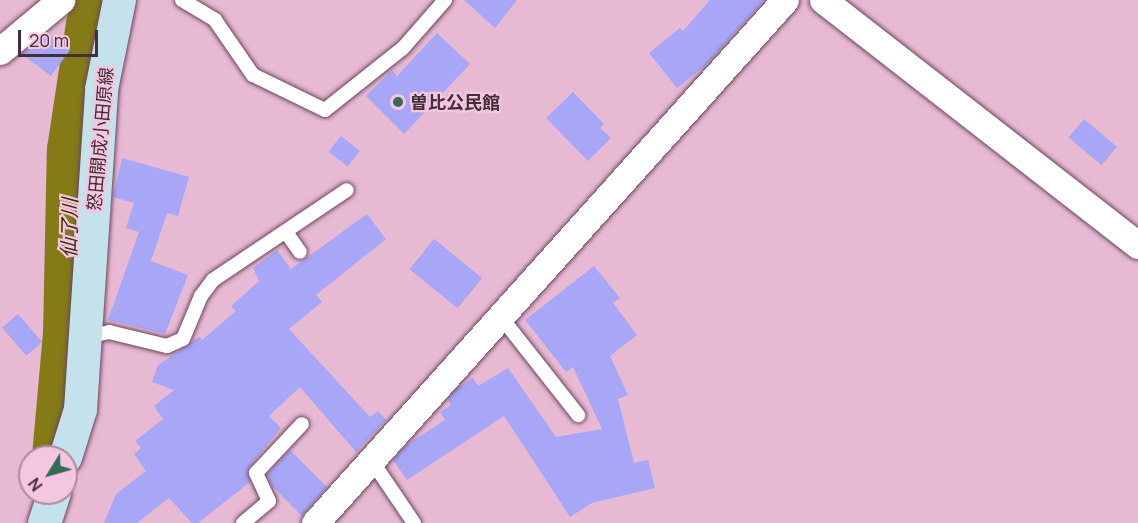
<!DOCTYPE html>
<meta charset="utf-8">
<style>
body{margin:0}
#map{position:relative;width:1138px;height:523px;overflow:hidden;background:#e7b9d3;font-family:Manrope,"Noto Sans JP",sans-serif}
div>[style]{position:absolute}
.river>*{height:48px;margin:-24px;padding:0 24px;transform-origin:24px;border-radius:24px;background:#847b17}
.building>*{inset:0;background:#a8a7f7;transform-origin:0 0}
.roads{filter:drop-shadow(0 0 2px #6d455c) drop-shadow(0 0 2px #6d455c)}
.lane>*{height:14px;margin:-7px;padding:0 7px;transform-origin:7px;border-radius:7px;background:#fff}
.street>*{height:27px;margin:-13.5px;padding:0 13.5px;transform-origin:13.5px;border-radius:13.5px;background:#fff}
.secondary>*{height:33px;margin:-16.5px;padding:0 16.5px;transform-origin:16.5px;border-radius:16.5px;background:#c4e2eb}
.dots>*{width:16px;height:16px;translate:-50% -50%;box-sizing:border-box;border:3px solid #f5c6e0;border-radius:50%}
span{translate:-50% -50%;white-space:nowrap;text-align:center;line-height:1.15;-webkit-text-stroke:4.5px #f5c6e0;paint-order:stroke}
.poi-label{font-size:18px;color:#412f39;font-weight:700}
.left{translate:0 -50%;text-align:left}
.street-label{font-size:18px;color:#412f39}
.water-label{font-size:20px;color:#333007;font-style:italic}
.north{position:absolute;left:18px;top:445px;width:60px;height:60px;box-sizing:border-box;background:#f5c6e0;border:2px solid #ad8a9d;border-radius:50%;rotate:233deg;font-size:16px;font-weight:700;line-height:24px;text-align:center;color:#412f39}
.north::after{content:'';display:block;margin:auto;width:21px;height:27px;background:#336c54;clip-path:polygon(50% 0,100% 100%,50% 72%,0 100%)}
.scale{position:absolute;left:18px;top:30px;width:80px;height:27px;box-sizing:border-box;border:3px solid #412f39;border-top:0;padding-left:8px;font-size:18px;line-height:21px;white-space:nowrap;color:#412f39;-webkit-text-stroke:4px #f5c6e0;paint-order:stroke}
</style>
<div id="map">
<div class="river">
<i style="left:56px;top:457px;width:123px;rotate:-84.9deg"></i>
<i style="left:67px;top:334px;width:184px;rotate:-88.8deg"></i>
<i style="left:71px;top:150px;width:126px;rotate:-81.4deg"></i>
<i style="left:90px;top:25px;width:26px;rotate:-74deg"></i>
</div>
<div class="building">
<i style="clip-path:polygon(464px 0,517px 0,495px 28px)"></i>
<i style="clip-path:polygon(710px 0,764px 0,706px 65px,677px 88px,649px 53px,680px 28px,683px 31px)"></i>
<i style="clip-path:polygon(46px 33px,70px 50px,51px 76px,22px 54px)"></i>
<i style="clip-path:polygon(437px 33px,470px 64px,404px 134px,366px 96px,392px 70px,397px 76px)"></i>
<i style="clip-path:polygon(573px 92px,604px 124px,600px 128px,611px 138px,588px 161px,546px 118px)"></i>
<i style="left:1084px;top:119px;width:43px;height:24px;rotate:40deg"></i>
<i style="left:341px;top:136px;width:24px;height:20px;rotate:38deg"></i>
<i style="clip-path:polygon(122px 158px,189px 177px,178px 216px,167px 213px,151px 261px,188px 275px,165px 334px,108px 320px,139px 232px,126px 228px,134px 203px,113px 197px)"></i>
<i style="clip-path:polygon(367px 214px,386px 239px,316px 295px,322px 302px,289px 329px,370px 417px,378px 411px,386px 420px,356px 452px,300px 387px,269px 416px,281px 428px,249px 467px,250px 482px,198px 523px,192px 523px,169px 498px,137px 523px,104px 523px,116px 494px,146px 471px,134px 454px,141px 448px,135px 441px,163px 419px,154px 406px,174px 390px,152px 382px,158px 365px,199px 337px,202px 340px,236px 311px,231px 306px,259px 281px,253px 268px,277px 250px,291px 269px)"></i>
<i style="left:434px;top:239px;width:62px;height:39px;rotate:39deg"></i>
<i style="clip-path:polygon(594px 266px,620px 298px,613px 303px,637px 335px,610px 356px,628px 395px,618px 399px,634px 463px,648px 460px,655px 488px,592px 503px,570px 517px,504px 416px,407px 480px,393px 460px,406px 445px,445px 420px,440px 412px,451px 405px,448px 399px,456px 389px,473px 378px,478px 386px,508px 368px,556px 437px,602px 429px,573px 367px,566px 372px,525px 320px)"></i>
<i style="left:18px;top:314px;width:37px;height:21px;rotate:49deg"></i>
<i style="clip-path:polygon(290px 450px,327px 487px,302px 516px,273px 487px,267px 475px)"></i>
</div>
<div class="roads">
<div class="lane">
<i style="left:182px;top:0;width:39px;rotate:31deg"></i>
<i style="left:215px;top:20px;width:67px;rotate:55.4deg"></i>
<i style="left:253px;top:75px;width:80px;rotate:25.9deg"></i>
<i style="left:325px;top:110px;width:100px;rotate:-38.5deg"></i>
<i style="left:403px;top:48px;width:64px;rotate:-48.8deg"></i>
<i style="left:286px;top:232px;width:24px;rotate:55deg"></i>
<i style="left:501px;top:317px;width:125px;rotate:51.8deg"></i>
<i style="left:86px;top:337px;width:24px;rotate:-12deg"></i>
<i style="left:109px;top:332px;width:60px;rotate:13.6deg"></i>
<i style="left:167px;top:346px;width:17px;rotate:-24deg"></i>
<i style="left:183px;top:339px;width:47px;rotate:-67.3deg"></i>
<i style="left:201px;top:296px;width:20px;rotate:-53deg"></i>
<i style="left:213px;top:280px;width:161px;rotate:-33.9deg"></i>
<i style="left:372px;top:461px;width:75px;rotate:55.9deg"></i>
<i style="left:243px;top:523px;width:34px;rotate:-40deg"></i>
<i style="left:269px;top:501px;width:31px;rotate:-115deg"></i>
<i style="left:256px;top:473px;width:67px;rotate:-46.8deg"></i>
</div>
<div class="street">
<i style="left:823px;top:0;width:399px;rotate:37.9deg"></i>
<i style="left:0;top:51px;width:80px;rotate:-39.9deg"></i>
<i style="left:315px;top:523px;width:703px;rotate:-48.06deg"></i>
</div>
<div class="secondary">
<i style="left:65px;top:457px;width:50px;rotate:-72.6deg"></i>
<i style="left:80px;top:409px;width:321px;rotate:-86.2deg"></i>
<i style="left:101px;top:89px;width:91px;rotate:-78.6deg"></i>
<i style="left:44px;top:523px;width:32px;rotate:-72deg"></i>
</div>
</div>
<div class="dots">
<i style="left:398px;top:102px;background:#336c54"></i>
</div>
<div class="poi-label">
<span class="left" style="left:410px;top:102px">曽比公民館</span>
</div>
<div class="street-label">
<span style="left:100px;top:139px;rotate:-85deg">怒田開成小田原線</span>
</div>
<div class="water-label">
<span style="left:69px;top:228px;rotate:-89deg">仙了川</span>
</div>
<div class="north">N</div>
<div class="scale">20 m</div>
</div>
